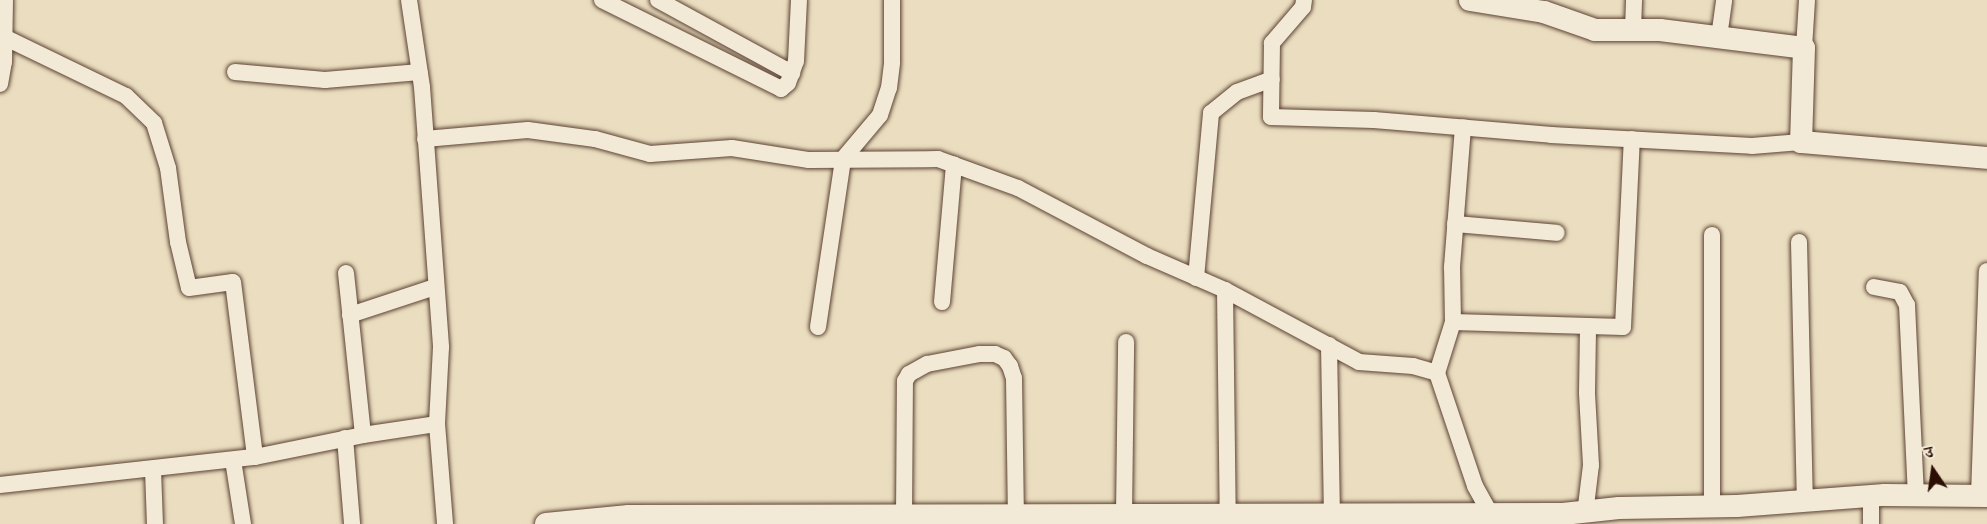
<!DOCTYPE html>
<meta charset="utf-8">
<style>
body{margin:0}
#map{position:relative;width:1987px;height:524px;overflow:hidden;background:#ebdec0;font-family:Alegreya,"Noto Serif Devanagari",serif}
div>[style]{position:absolute}
.roads{filter:drop-shadow(0 0 2px #5c4233) drop-shadow(0 0 2px #5c4233)}
.street>*{height:16px;margin:-8px;padding:0 8px;transform-origin:8px;border-radius:8px;background:#f2ead6}
.secondary>*{height:22px;margin:-11px;padding:0 11px;transform-origin:11px;border-radius:11px;background:#f2ead6}
span{translate:-50% -50%;white-space:nowrap;text-align:center;line-height:1.15;-webkit-text-stroke:6px #f2ead6;paint-order:stroke}
.north{position:absolute;left:1903px;top:440px;width:60px;height:60px;-webkit-text-stroke:4px #f2ead6;paint-order:stroke;rotate:347deg;font-size:16px;font-weight:700;line-height:24px;text-align:center;color:#2c0e04}
.north::after{content:'';display:block;margin:auto;width:21px;height:27px;background:#2c0e04;clip-path:polygon(50% 0,100% 100%,50% 72%,0 100%)}
</style>
<div id="map">
<div class="roads">
<div class="street">
<i style="left:409px;top:0;width:88px;rotate:81.5deg"></i>
<i style="left:422px;top:87px;width:261px;rotate:85.8deg"></i>
<i style="left:441px;top:347px;width:77px;rotate:93deg"></i>
<i style="left:437px;top:424px;width:100px;rotate:85.4deg"></i>
<i style="left:602px;top:0;width:200px;rotate:26.4deg"></i>
<i style="left:781px;top:89px;width:9px;rotate:-41deg"></i>
<i style="left:788px;top:83px;width:23px;rotate:-70deg"></i>
<i style="left:796px;top:61px;width:61px;rotate:-87.2deg"></i>
<i style="left:658px;top:0;width:153px;rotate:28.6deg"></i>
<i style="left:1304px;top:0;width:7px;rotate:98deg"></i>
<i style="left:1303px;top:7px;width:48px;rotate:130.7deg"></i>
<i style="left:1272px;top:43px;width:74px;rotate:90.8deg"></i>
<i style="left:1271px;top:117px;width:103px;rotate:1.7deg"></i>
<i style="left:1374px;top:120px;width:178px;rotate:4.8deg"></i>
<i style="left:1551px;top:135px;width:201px;rotate:3.1deg"></i>
<i style="left:1752px;top:146px;width:49px;rotate:-4.7deg"></i>
<i style="left:1633px;top:30px;width:30px;rotate:-88deg"></i>
<i style="left:1719px;top:37px;width:37px;rotate:-82deg"></i>
<i style="left:6px;top:38px;width:133px;rotate:25.8deg"></i>
<i style="left:126px;top:96px;width:39px;rotate:44deg"></i>
<i style="left:154px;top:123px;width:47px;rotate:72.7deg"></i>
<i style="left:168px;top:168px;width:75px;rotate:82.3deg"></i>
<i style="left:178px;top:242px;width:47px;rotate:76.6deg"></i>
<i style="left:189px;top:288px;width:44px;rotate:-7.8deg"></i>
<i style="left:233px;top:282px;width:176px;rotate:82.8deg"></i>
<i style="left:1804px;top:48px;width:48px;rotate:-86.4deg"></i>
<i style="left:235px;top:72px;width:90px;rotate:5.1deg"></i>
<i style="left:325px;top:80px;width:95px;rotate:-4.8deg"></i>
<i style="left:0;top:84px;width:22px;rotate:-80deg"></i>
<i style="left:4px;top:62px;width:62px;rotate:-89.1deg"></i>
<i style="left:425px;top:139px;width:103px;rotate:-5deg"></i>
<i style="left:528px;top:130px;width:68px;rotate:7.7deg"></i>
<i style="left:595px;top:139px;width:57px;rotate:15.3deg"></i>
<i style="left:650px;top:154px;width:82px;rotate:-4.2deg"></i>
<i style="left:732px;top:148px;width:78px;rotate:8.9deg"></i>
<i style="left:809px;top:160px;width:129px;rotate:-0.4deg"></i>
<i style="left:938px;top:159px;width:85px;rotate:19.9deg"></i>
<i style="left:1018px;top:188px;width:146px;rotate:27.8deg"></i>
<i style="left:1147px;top:256px;width:85px;rotate:23.6deg"></i>
<i style="left:1225px;top:290px;width:152px;rotate:28.2deg"></i>
<i style="left:1359px;top:362px;width:54px;rotate:4.2deg"></i>
<i style="left:1413px;top:366px;width:25px;rotate:16deg"></i>
<i style="left:1437px;top:373px;width:119px;rotate:71.4deg"></i>
<i style="left:1475px;top:486px;width:31px;rotate:61deg"></i>
<i style="left:1455px;top:224px;width:102px;rotate:5deg"></i>
<i style="left:1712px;top:235px;width:270px;rotate:90deg"></i>
<i style="left:1799px;top:242px;width:259px;rotate:88.7deg"></i>
<i style="left:346px;top:273px;width:163px;rotate:84deg"></i>
<i style="left:1196px;top:278px;width:166px;rotate:-84.8deg"></i>
<i style="left:1211px;top:113px;width:33px;rotate:-39deg"></i>
<i style="left:1237px;top:92px;width:37px;rotate:-20deg"></i>
<i style="left:1874px;top:287px;width:26px;rotate:11deg"></i>
<i style="left:1900px;top:292px;width:15px;rotate:62deg"></i>
<i style="left:1907px;top:305px;width:190px;rotate:87.3deg"></i>
<i style="left:1225px;top:290px;width:234px;rotate:89.3deg"></i>
<i style="left:942px;top:302px;width:138px;rotate:-85deg"></i>
<i style="left:350px;top:315px;width:89px;rotate:-18.2deg"></i>
<i style="left:1453px;top:322px;width:170px;rotate:1.7deg"></i>
<i style="left:1623px;top:327px;width:188px;rotate:-87.3deg"></i>
<i style="left:818px;top:327px;width:170px;rotate:-81.5deg"></i>
<i style="left:843px;top:159px;width:57px;rotate:-49.9deg"></i>
<i style="left:880px;top:115px;width:28px;rotate:-72deg"></i>
<i style="left:889px;top:88px;width:26px;rotate:-83deg"></i>
<i style="left:892px;top:62px;width:62px;rotate:-90deg"></i>
<i style="left:1329px;top:345px;width:168px;rotate:89deg"></i>
<i style="left:1437px;top:373px;width:53px;rotate:-72.6deg"></i>
<i style="left:1453px;top:322px;width:55px;rotate:-91deg"></i>
<i style="left:1452px;top:267px;width:140px;rotate:-85.5deg"></i>
<i style="left:345px;top:438px;width:86px;rotate:85.3deg"></i>
<i style="left:233px;top:460px;width:65px;rotate:81.1deg"></i>
<i style="left:153px;top:470px;width:54px;rotate:87.9deg"></i>
<i style="left:0;top:485px;width:257px;rotate:-6.3deg"></i>
<i style="left:255px;top:457px;width:110px;rotate:-11.5deg"></i>
<i style="left:363px;top:435px;width:75px;rotate:-8.5deg"></i>
<i style="left:1871px;top:496px;width:28px;rotate:90deg"></i>
<i style="left:1979px;top:496px;width:225px;rotate:-88deg"></i>
<i style="left:1585px;top:514px;width:49px;rotate:-83deg"></i>
<i style="left:1591px;top:465px;width:72px;rotate:-93.2deg"></i>
<i style="left:1587px;top:393px;width:67px;rotate:-89.1deg"></i>
<i style="left:1124px;top:516px;width:174px;rotate:-89.3deg"></i>
<i style="left:904px;top:517px;width:136px;rotate:-89.6deg"></i>
<i style="left:905px;top:381px;width:8px;rotate:-60deg"></i>
<i style="left:909px;top:374px;width:21px;rotate:-29deg"></i>
<i style="left:927px;top:364px;width:54px;rotate:-10.7deg"></i>
<i style="left:980px;top:354px;width:15px"></i>
<i style="left:995px;top:354px;width:10px;rotate:24deg"></i>
<i style="left:1004px;top:358px;width:10px;rotate:53deg"></i>
<i style="left:1010px;top:366px;width:13px;rotate:72deg"></i>
<i style="left:1014px;top:378px;width:136px;rotate:89.2deg"></i>
</div>
<div class="secondary">
<i style="left:1470px;top:0;width:75px;rotate:9.2deg"></i>
<i style="left:1544px;top:12px;width:54px;rotate:19.4deg"></i>
<i style="left:1595px;top:30px;width:65px"></i>
<i style="left:1660px;top:30px;width:145px;rotate:7.1deg"></i>
<i style="left:1804px;top:48px;width:94px;rotate:91.8deg"></i>
<i style="left:1801px;top:142px;width:187px;rotate:4.9deg"></i>
<i style="left:546px;top:524px;width:83px;rotate:-5.5deg"></i>
<i style="left:629px;top:516px;width:934px;rotate:-0.12deg"></i>
<i style="left:1563px;top:514px;width:56px;rotate:-6.1deg"></i>
<i style="left:1619px;top:508px;width:118px;rotate:-1deg"></i>
<i style="left:1737px;top:506px;width:148px;rotate:-4.3deg"></i>
<i style="left:1885px;top:495px;width:102px;rotate:0.6deg"></i>
</div>
</div>
<div class="north">उ</div>
</div>
